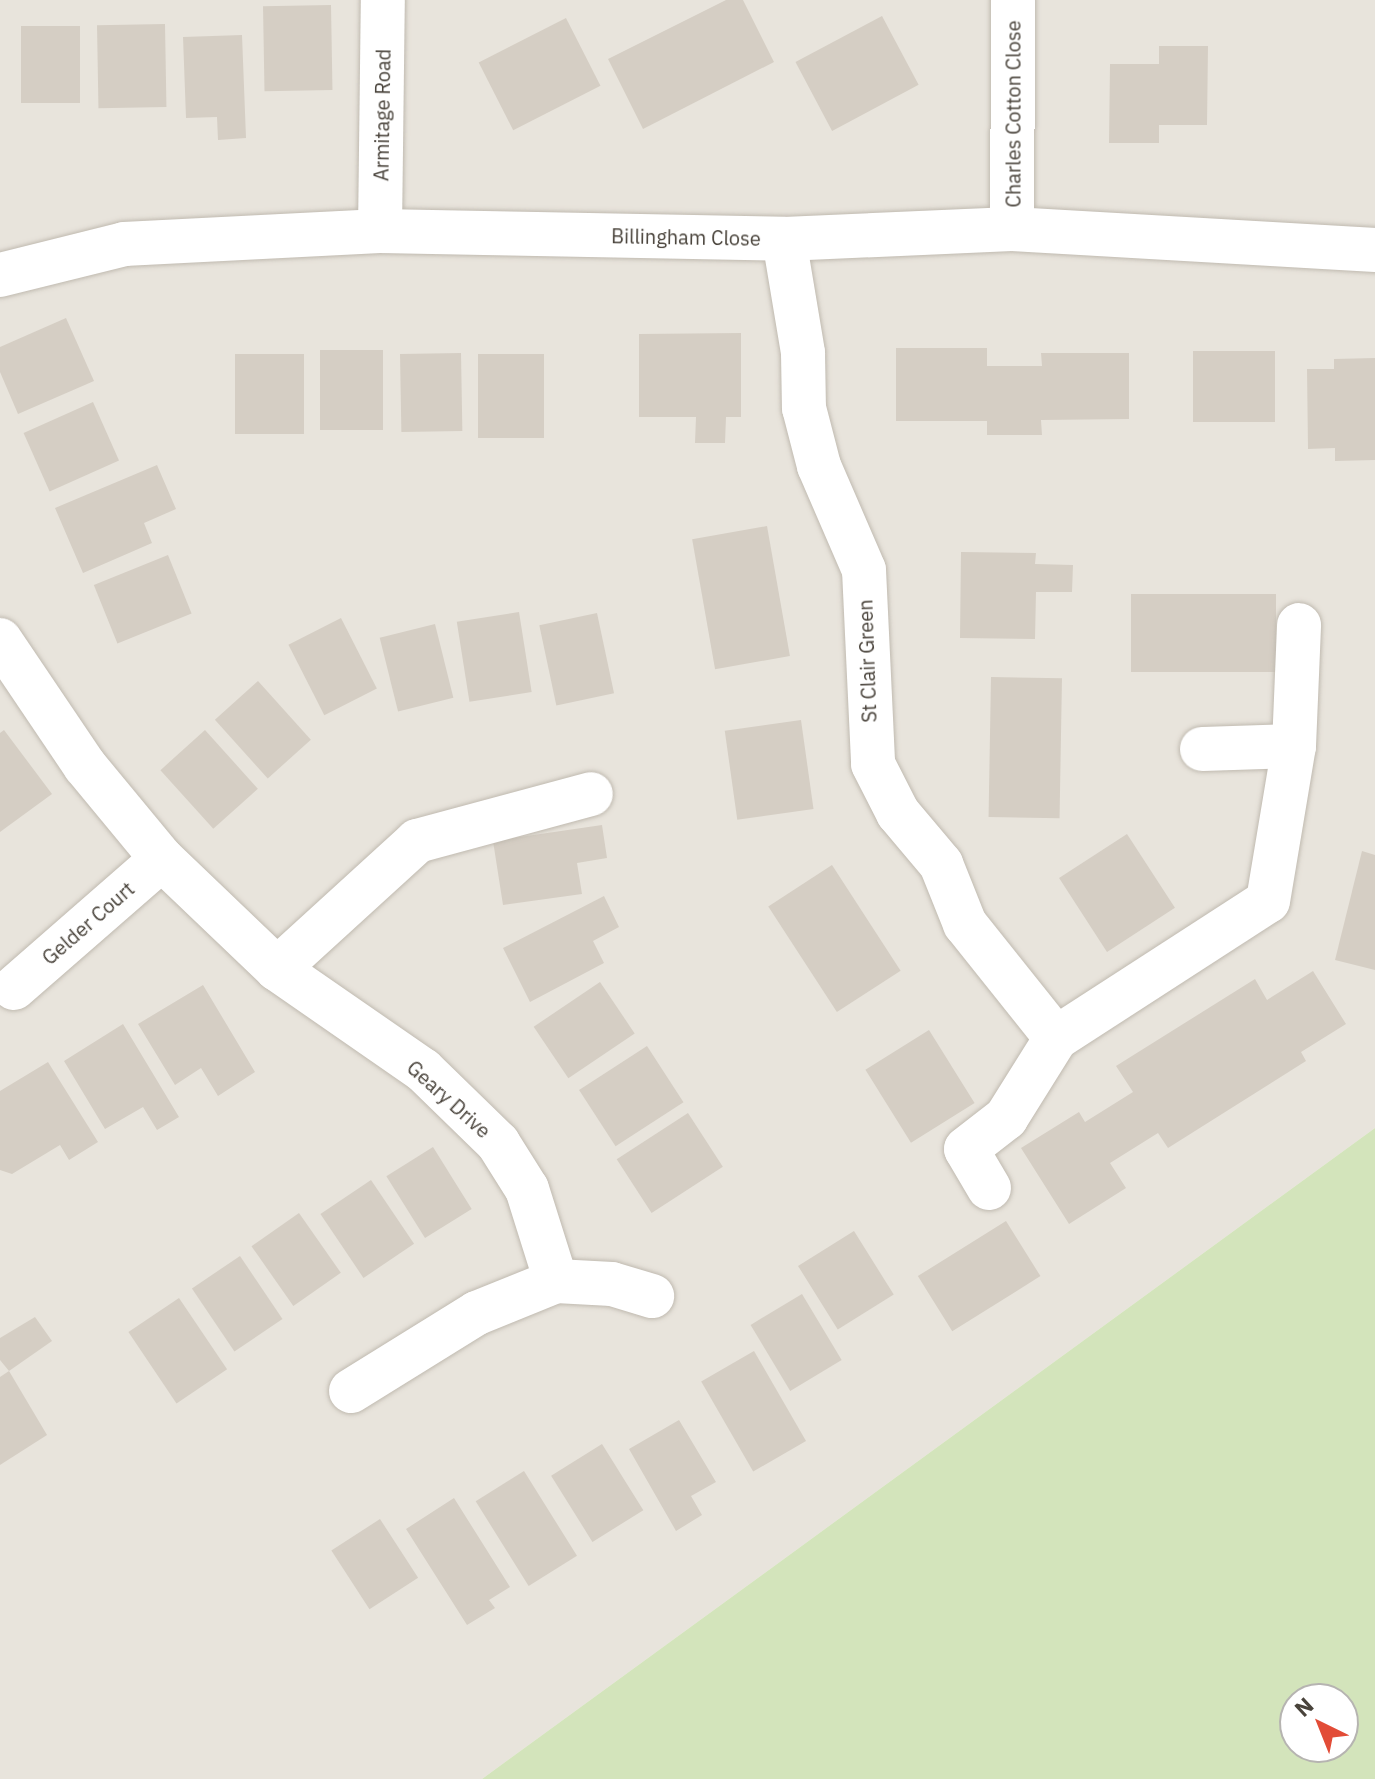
<!DOCTYPE html>
<style>
body{margin:0}
#map{position:relative;width:1375px;height:1779px;overflow:hidden;background:#f5f2ed;font-family:"IBM Plex Sans",sans-serif}
div>[style]{position:absolute}
.residential>*{inset:0;background:#e8e4dc}
.green>*{inset:0;background:#d3e4bb}
.building>*{inset:0;background:#d5cec4;transform-origin:0 0}
.roads{filter:drop-shadow(0 0 2px #c0bab0) drop-shadow(0 0 2px #c0bab0)}
.minor>*{height:44px;margin:-22px;padding:0 22px;transform-origin:22px;border-radius:22px;background:#fff}
span{translate:-50% -50%;white-space:nowrap;text-align:center;line-height:1.15;-webkit-text-stroke:7px #fff;paint-order:stroke}
.street-label{font-size:20px;color:#49433b}
.north{position:absolute;left:1279px;top:1683px;width:80px;height:80px;box-sizing:border-box;background:#fff;border:2px solid #b6b4b1;border-radius:50%;rotate:317deg;font-size:22px;font-weight:700;line-height:32px;text-align:center;color:#49433b}
.north::after{content:'';display:block;margin:auto;width:28px;height:36px;background:#e24c37;clip-path:polygon(50% 0,100% 100%,50% 72%,0 100%)}
</style>
<div id="map">
<div class="residential">
<i style="clip-path:polygon(0 0,1375px 0,1375px 1128px,482px 1779px,0 1779px)"></i>
</div>
<div class="green">
<i style="clip-path:polygon(evenodd,1375px 1128px,1375px 1779px,482px 1779px,1375px 1128px,1295px 1699px,1343px 1699px,1343px 1747px,1295px 1747px,1295px 1699px)"></i>
</div>
<div class="building">
<i style="clip-path:polygon(726px 0,743px 0,774px 62px,643px 129px,608px 59px)"></i>
<i style="left:331px;top:5px;width:85px;height:68px;rotate:89deg"></i>
<i style="left:882px;top:16px;width:78px;height:98px;rotate:62deg"></i>
<i style="left:566px;top:18px;width:76px;height:98px;rotate:63deg"></i>
<i style="left:165px;top:24px;width:83px;height:68px;rotate:89deg"></i>
<i style="left:21px;top:26px;width:59px;height:77px"></i>
<i style="clip-path:polygon(242px 35px,246px 138px,218px 140px,217px 117px,186px 118px,183px 37px)"></i>
<i style="clip-path:polygon(1159px 46px,1208px 46px,1207px 125px,1159px 125px,1159px 143px,1109px 143px,1110px 64px,1159px 64px)"></i>
<i style="clip-path:polygon(66px 318px,94px 381px,18px 414px,0 372px,0 347px)"></i>
<i style="clip-path:polygon(741px 333px,741px 417px,726px 417px,725px 443px,695px 443px,696px 417px,639px 417px,639px 334px)"></i>
<i style="clip-path:polygon(896px 348px,987px 348px,987px 366px,1042px 366px,1041px 353px,1129px 353px,1129px 419px,1041px 420px,1042px 435px,987px 435px,987px 421px,896px 421px)"></i>
<i style="left:320px;top:350px;width:63px;height:80px"></i>
<i style="left:1193px;top:351px;width:82px;height:71px"></i>
<i style="left:461px;top:353px;width:78px;height:61px;rotate:89deg"></i>
<i style="left:235px;top:354px;width:69px;height:80px"></i>
<i style="left:478px;top:354px;width:66px;height:84px"></i>
<i style="clip-path:polygon(1375px 358px,1375px 460px,1335px 461px,1335px 448px,1308px 449px,1307px 369px,1334px 369px,1334px 359px)"></i>
<i style="left:93px;top:402px;width:64px;height:76px;rotate:66deg"></i>
<i style="clip-path:polygon(157px 465px,176px 509px,144px 523px,152px 543px,83px 573px,55px 508px)"></i>
<i style="left:767px;top:526px;width:132px;height:76px;rotate:80deg"></i>
<i style="clip-path:polygon(961px 552px,1036px 553px,1035px 564px,1073px 565px,1072px 592px,1036px 592px,1035px 639px,960px 638px)"></i>
<i style="left:168px;top:555px;width:63px;height:80px;rotate:68deg"></i>
<i style="left:1131px;top:594px;width:145px;height:78px"></i>
<i style="left:519px;top:612px;width:81px;height:63px;rotate:81deg"></i>
<i style="left:597px;top:613px;width:82px;height:59px;rotate:78deg"></i>
<i style="left:341px;top:618px;width:79px;height:59px;rotate:63deg"></i>
<i style="left:435px;top:624px;width:76px;height:57px;rotate:76deg"></i>
<i style="left:991px;top:677px;width:71px;height:140px;rotate:1deg"></i>
<i style="left:258px;top:681px;width:79px;height:58px;rotate:48deg"></i>
<i style="left:801px;top:720px;width:90px;height:77px;rotate:82deg"></i>
<i style="clip-path:polygon(4px 730px,52px 794px,0 832px,0 733px)"></i>
<i style="left:205px;top:730px;width:79px;height:60px;rotate:48deg"></i>
<i style="clip-path:polygon(602px 825px,607px 858px,577px 863px,582px 894px,503px 905px,493px 841px)"></i>
<i style="left:1127px;top:834px;width:88px;height:81px;rotate:57deg"></i>
<i style="clip-path:polygon(1362px 851px,1375px 855px,1375px 970px,1335px 960px)"></i>
<i style="left:832px;top:865px;width:126px;height:76px;rotate:57deg"></i>
<i style="clip-path:polygon(604px 896px,619px 927px,593px 941px,604px 963px,530px 1002px,503px 948px)"></i>
<i style="clip-path:polygon(1313px 971px,1346px 1024px,1301px 1052px,1306px 1061px,1168px 1148px,1158px 1133px,1110px 1163px,1126px 1188px,1069px 1224px,1021px 1148px,1079px 1112px,1085px 1122px,1133px 1092px,1116px 1066px,1255px 979px,1267px 1000px)"></i>
<i style="left:600px;top:982px;width:62px;height:80px;rotate:56deg"></i>
<i style="clip-path:polygon(203px 985px,255px 1072px,218px 1096px,201px 1068px,175px 1085px,138px 1024px)"></i>
<i style="clip-path:polygon(123px 1024px,179px 1117px,157px 1130px,143px 1107px,105px 1129px,64px 1061px)"></i>
<i style="left:929px;top:1030px;width:86px;height:75px;rotate:58deg"></i>
<i style="left:647px;top:1046px;width:67px;height:81px;rotate:57deg"></i>
<i style="clip-path:polygon(48px 1062px,98px 1142px,69px 1160px,60px 1145px,12px 1174px,0 1170px,0 1091px)"></i>
<i style="left:688px;top:1113px;width:64px;height:85px;rotate:57deg"></i>
<i style="left:433px;top:1147px;width:73px;height:55px;rotate:58deg"></i>
<i style="left:371px;top:1180px;width:77px;height:61px;rotate:56deg"></i>
<i style="left:299px;top:1213px;width:73px;height:58px;rotate:55deg"></i>
<i style="left:1006px;top:1221px;width:65px;height:104px;rotate:58deg"></i>
<i style="left:854px;top:1231px;width:75px;height:66px;rotate:58deg"></i>
<i style="left:240px;top:1256px;width:76px;height:58px;rotate:56deg"></i>
<i style="left:802px;top:1294px;width:77px;height:60px;rotate:59deg"></i>
<i style="left:179px;top:1298px;width:86px;height:61px;rotate:56deg"></i>
<i style="clip-path:polygon(35px 1317px,52px 1341px,9px 1371px,0 1360px,0 1338px)"></i>
<i style="left:754px;top:1351px;width:104px;height:61px;rotate:60deg"></i>
<i style="clip-path:polygon(9px 1371px,47px 1435px,0 1465px,0 1377px)"></i>
<i style="clip-path:polygon(679px 1420px,716px 1482px,691px 1496px,702px 1515px,676px 1531px,629px 1449px)"></i>
<i style="left:602px;top:1444px;width:78px;height:60px;rotate:58deg"></i>
<i style="left:524px;top:1471px;width:100px;height:57px;rotate:58deg"></i>
<i style="clip-path:polygon(454px 1498px,510px 1587px,489px 1600px,495px 1608px,467px 1625px,406px 1529px)"></i>
<i style="left:380px;top:1519px;width:70px;height:58px;rotate:57deg"></i>
</div>
<div class="roads">
<div class="minor">
<i style="left:1012px;top:229px;width:229px;rotate:-89.7deg"></i>
<i style="left:380px;top:231px;width:231px;rotate:-89.3deg"></i>
<i style="left:784px;top:239px;width:116px;rotate:80.5deg"></i>
<i style="left:803px;top:353px;width:55px;rotate:89deg"></i>
<i style="left:804px;top:408px;width:60px;rotate:75.5deg"></i>
<i style="left:819px;top:466px;width:113px;rotate:66.6deg"></i>
<i style="left:864px;top:570px;width:194px;rotate:87.3deg"></i>
<i style="left:873px;top:764px;width:55px;rotate:63deg"></i>
<i style="left:898px;top:813px;width:67px;rotate:49.9deg"></i>
<i style="left:941px;top:864px;width:65px;rotate:68.2deg"></i>
<i style="left:965px;top:924px;width:146px;rotate:51.4deg"></i>
<i style="left:0;top:275px;width:128px;rotate:-14deg"></i>
<i style="left:124px;top:244px;width:256px;rotate:-2.9deg"></i>
<i style="left:380px;top:231px;width:404px;rotate:1.1deg"></i>
<i style="left:784px;top:239px;width:228px;rotate:-2.5deg"></i>
<i style="left:1012px;top:229px;width:364px;rotate:3.3deg"></i>
<i style="left:0;top:640px;width:152px;rotate:56deg"></i>
<i style="left:85px;top:766px;width:121px;rotate:50.4deg"></i>
<i style="left:162px;top:859px;width:159px;rotate:43.7deg"></i>
<i style="left:277px;top:969px;width:178px;rotate:34.7deg"></i>
<i style="left:423px;top:1070px;width:105px;rotate:44.2deg"></i>
<i style="left:498px;top:1143px;width:54px;rotate:57.8deg"></i>
<i style="left:527px;top:1189px;width:96px;rotate:72.5deg"></i>
<i style="left:1202px;top:749px;width:92px;rotate:-1.9deg"></i>
<i style="left:277px;top:969px;width:190px;rotate:-42.4deg"></i>
<i style="left:417px;top:841px;width:180px;rotate:-15.1deg"></i>
<i style="left:14px;top:988px;width:196px;rotate:-41.1deg"></i>
<i style="left:989px;top:1188px;width:45px;rotate:-120.5deg"></i>
<i style="left:966px;top:1149px;width:51px;rotate:-37.8deg"></i>
<i style="left:1006px;top:1118px;width:94px;rotate:-58deg"></i>
<i style="left:1056px;top:1038px;width:252px;rotate:-32.9deg"></i>
<i style="left:1268px;top:901px;width:157px;rotate:-80.5deg"></i>
<i style="left:1294px;top:746px;width:121px;rotate:-87.6deg"></i>
<i style="left:351px;top:1391px;width:148px;rotate:-31.8deg"></i>
<i style="left:477px;top:1313px;width:85px;rotate:-22.1deg"></i>
<i style="left:556px;top:1281px;width:56px;rotate:3.1deg"></i>
<i style="left:612px;top:1284px;width:42px;rotate:16.7deg"></i>
</div>
</div>
<div class="street-label">
<span style="left:1013px;top:114px;rotate:-90deg">Charles Cotton Close</span>
<span style="left:382px;top:115px;rotate:-89deg">Armitage Road</span>
<span style="left:686px;top:237px;rotate:1deg">Billingham Close</span>
<span style="left:867px;top:661px;rotate:-92deg">St Clair Green</span>
<span style="left:88px;top:923px;rotate:-41deg">Gelder Court</span>
<span style="left:449px;top:1099px;rotate:42deg">Geary Drive</span>
</div>
<div class="north">N</div>
</div>
